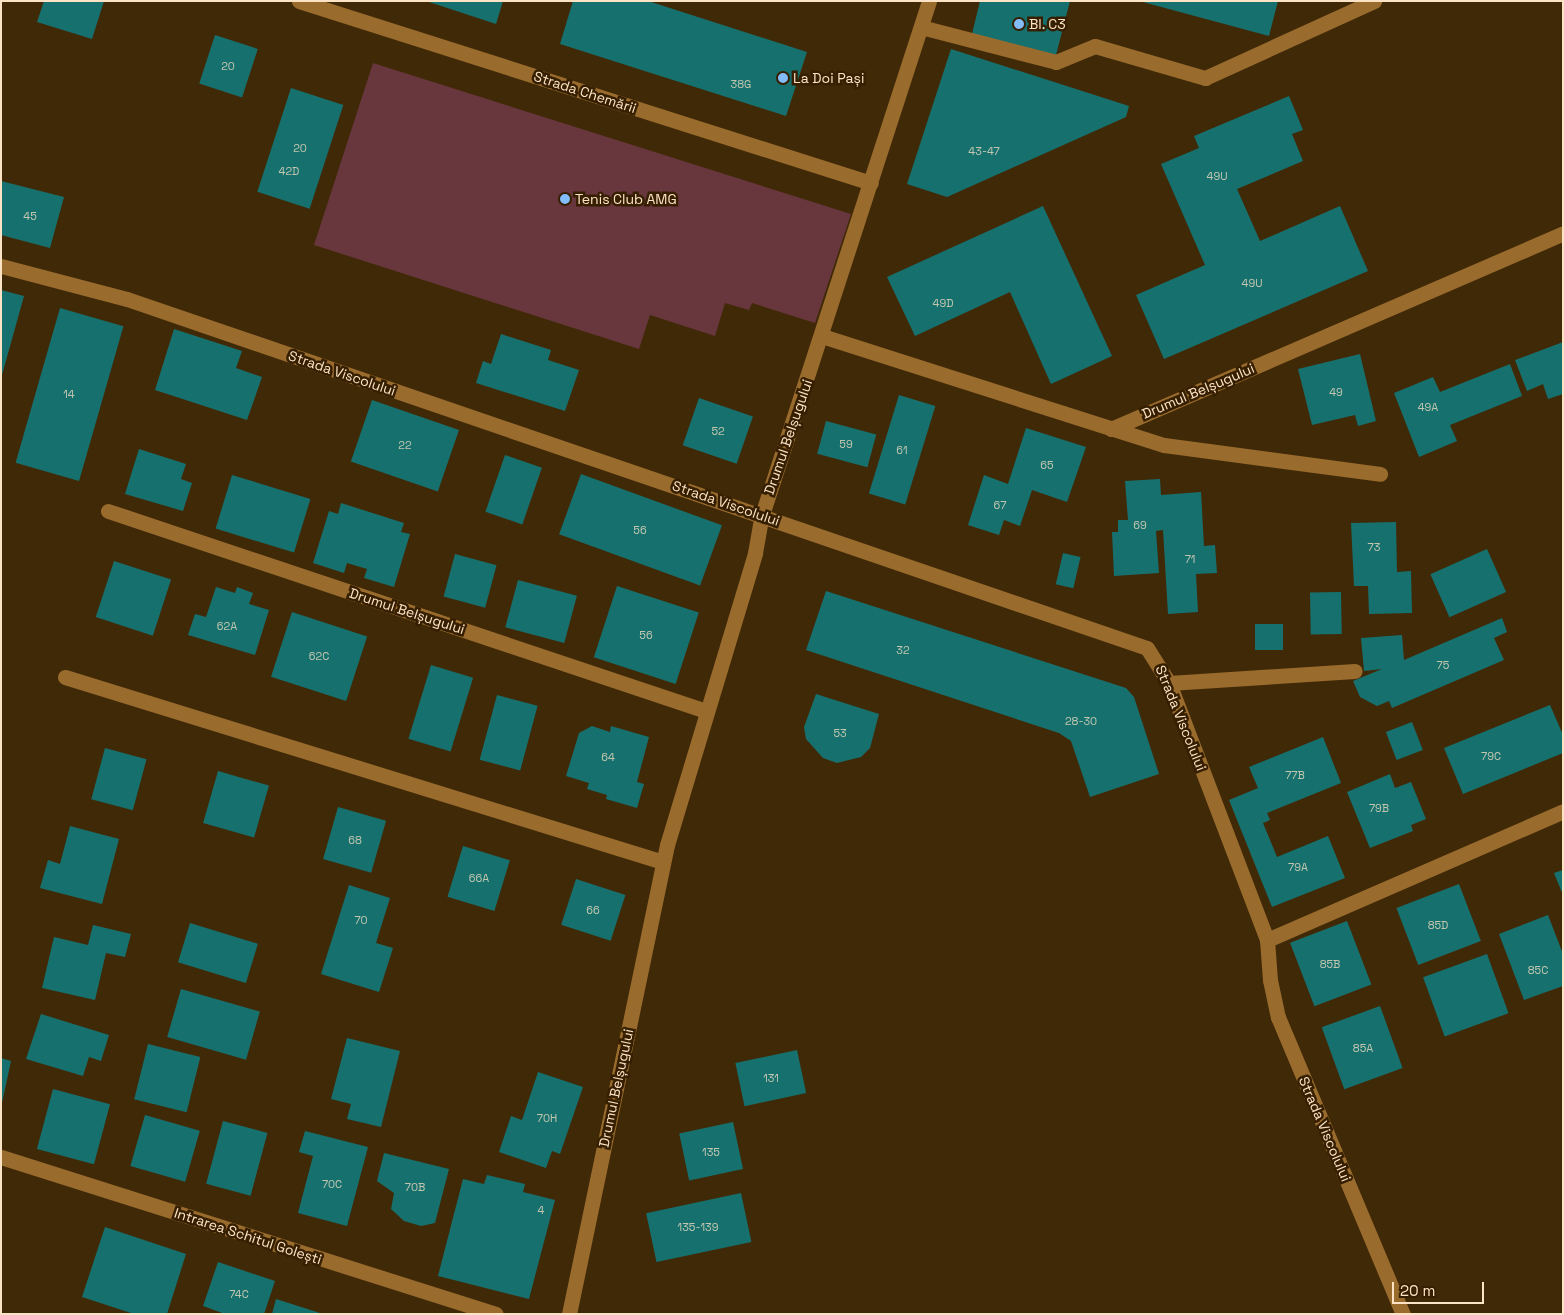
<!DOCTYPE html>
<meta charset="utf-8">
<style>
body{margin:0}
#map{position:relative;width:1564px;height:1315px;overflow:hidden;background:#402907;font-family:"Space Grotesk",sans-serif}
div>[style]{position:absolute}
.green>*{inset:0;background:#68363d}
.building>*{inset:0;background:#16716e;transform-origin:0 0}
.minor>*{height:15px;margin:-7.5px;padding:0 7.5px;transform-origin:7.5px;border-radius:7.5px;background:#996b2d}
.dots>*{width:14px;height:14px;translate:-50% -50%;box-sizing:border-box;border:2px solid #361f00;border-radius:50%}
span{translate:-50% -50%;white-space:nowrap;text-align:center;line-height:1.15;-webkit-text-stroke:5px #361f00;paint-order:stroke}
.number-label{font-size:11px;color:#c3c6af}
.number-label span{-webkit-text-stroke-width:0}
.poi-label{font-size:14px;color:#fde3c5}
.left{translate:0 -50%;text-align:left}
.street-label{font-size:14px;color:#fde3c5}
.frame{position:absolute;inset:0;border:2px solid #fde3c5;pointer-events:none}
.scale{position:absolute;left:1392px;top:1282px;width:92px;height:22px;box-sizing:border-box;border:2px solid #fde3c5;border-top:0;padding-left:6px;font-size:15px;line-height:18px;white-space:nowrap;color:#fde3c5;-webkit-text-stroke:4px #361f00;paint-order:stroke}
</style>
<div id="map">
<div class="green">
<i style="clip-path:polygon(373px 63px,851px 214px,815px 323px,752px 303px,749px 310px,725px 303px,715px 336px,650px 315px,639px 349px,314px 245px)"></i>
</div>
<div class="building">
<i style="clip-path:polygon(44px 1px,104px 1px,92px 39px,37px 22px)"></i>
<i style="clip-path:polygon(426px 1px,503px 1px,496px 24px)"></i>
<i style="clip-path:polygon(573px 1px,648px 1px,807px 52px,786px 116px,560px 44px)"></i>
<i style="clip-path:polygon(980px 1px,1070px 1px,1056px 55px,972px 34px)"></i>
<i style="clip-path:polygon(1139px 1px,1278px 1px,1269px 36px)"></i>
<i style="left:215px;top:35px;width:45px;height:51px;rotate:18deg"></i>
<i style="clip-path:polygon(951px 49px,1129px 106px,1126px 117px,947px 197px,907px 184px)"></i>
<i style="left:291px;top:88px;width:55px;height:109px;rotate:18deg"></i>
<i style="clip-path:polygon(1289px 96px,1303px 130px,1292px 134px,1303px 161px,1237px 189px,1260px 241px,1340px 206px,1368px 271px,1164px 359px,1136px 295px,1205px 265px,1161px 164px,1199px 148px,1194px 136px)"></i>
<i style="clip-path:polygon(1px 181px,64px 197px,50px 248px,1px 235px)"></i>
<i style="clip-path:polygon(1043px 206px,1112px 356px,1051px 384px,1010px 292px,915px 336px,887px 277px)"></i>
<i style="clip-path:polygon(1px 290px,24px 296px,2px 375px,1px 375px)"></i>
<i style="left:60px;top:308px;width:66px;height:161px;rotate:16deg"></i>
<i style="clip-path:polygon(174px 329px,242px 351px,236px 368px,262px 377px,247px 420px,155px 390px)"></i>
<i style="clip-path:polygon(501px 334px,551px 350px,548px 360px,579px 370px,565px 411px,476px 383px,483px 361px,491px 364px)"></i>
<i style="clip-path:polygon(1563px 342px,1563px 394px,1548px 399px,1543px 384px,1527px 391px,1515px 360px)"></i>
<i style="clip-path:polygon(1360px 354px,1376px 421px,1358px 426px,1355px 415px,1312px 425px,1298px 369px)"></i>
<i style="clip-path:polygon(1510px 364px,1522px 396px,1450px 425px,1457px 441px,1419px 457px,1394px 393px,1433px 377px,1440px 392px)"></i>
<i style="left:899px;top:395px;width:38px;height:103px;rotate:17deg"></i>
<i style="left:699px;top:398px;width:57px;height:50px;rotate:19deg"></i>
<i style="left:372px;top:400px;width:92px;height:65px;rotate:19deg"></i>
<i style="left:826px;top:421px;width:52px;height:34px;rotate:15deg"></i>
<i style="clip-path:polygon(1026px 428px,1086px 447px,1067px 502px,1032px 490px,1020px 526px,1004px 520px,999px 535px,968px 525px,984px 475px,1008px 484px)"></i>
<i style="clip-path:polygon(139px 449px,186px 464px,181px 479px,192px 483px,183px 511px,125px 494px)"></i>
<i style="left:505px;top:455px;width:39px;height:60px;rotate:19deg"></i>
<i style="left:581px;top:474px;width:150px;height:64px;rotate:20deg"></i>
<i style="left:232px;top:475px;width:82px;height:56px;rotate:17deg"></i>
<i style="clip-path:polygon(1160px 479px,1161px 495px,1201px 492px,1204px 546px,1215px 545px,1217px 573px,1196px 574px,1198px 612px,1168px 614px,1163px 530px,1156px 531px,1159px 573px,1114px 576px,1112px 532px,1118px 532px,1118px 520px,1128px 520px,1125px 481px)"></i>
<i style="clip-path:polygon(341px 503px,404px 523px,401px 532px,410px 534px,394px 587px,364px 578px,367px 569px,347px 563px,344px 573px,313px 563px,329px 511px,338px 514px)"></i>
<i style="clip-path:polygon(1396px 522px,1397px 572px,1411px 571px,1412px 613px,1369px 614px,1368px 586px,1354px 586px,1351px 523px)"></i>
<i style="left:1487px;top:549px;width:47px;height:62px;rotate:66deg"></i>
<i style="left:1063px;top:553px;width:18px;height:32px;rotate:13deg"></i>
<i style="left:455px;top:554px;width:43px;height:44px;rotate:15deg"></i>
<i style="left:114px;top:561px;width:60px;height:59px;rotate:18deg"></i>
<i style="left:518px;top:580px;width:61px;height:49px;rotate:15deg"></i>
<i style="left:617px;top:586px;width:86px;height:75px;rotate:18deg"></i>
<i style="clip-path:polygon(216px 587px,235px 593px,237px 587px,253px 593px,249px 604px,269px 610px,255px 655px,188px 635px,195px 614px,206px 617px)"></i>
<i style="clip-path:polygon(826px 591px,1126px 688px,1134px 697px,1159px 774px,1090px 797px,1071px 741px,1059px 733px,806px 650px)"></i>
<i style="left:1341px;top:592px;width:42px;height:31px;rotate:89deg"></i>
<i style="left:292px;top:612px;width:79px;height:68px;rotate:18deg"></i>
<i style="clip-path:polygon(1502px 618px,1507px 632px,1494px 638px,1504px 660px,1392px 708px,1389px 701px,1377px 706px,1360px 697px,1353px 681px,1382px 669px,1364px 671px,1361px 638px,1402px 635px,1404px 660px)"></i>
<i style="left:1283px;top:624px;width:26px;height:28px;rotate:90deg"></i>
<i style="left:431px;top:665px;width:44px;height:77px;rotate:17deg"></i>
<i style="clip-path:polygon(816px 694px,879px 714px,870px 748px,861px 757px,837px 763px,823px 758px,806px 739px,804px 727px)"></i>
<i style="left:497px;top:695px;width:42px;height:67px;rotate:15deg"></i>
<i style="clip-path:polygon(1550px 705px,1563px 735px,1563px 753px,1463px 794px,1444px 748px)"></i>
<i style="left:1412px;top:722px;width:30px;height:28px;rotate:69deg"></i>
<i style="clip-path:polygon(592px 726px,610px 732px,611px 726px,649px 737px,637px 782px,644px 784px,637px 808px,606px 799px,607px 795px,587px 789px,589px 783px,566px 776px,579px 733px)"></i>
<i style="clip-path:polygon(1323px 737px,1341px 783px,1267px 813px,1270px 820px,1263px 823px,1277px 857px,1328px 836px,1345px 878px,1272px 907px,1229px 800px,1258px 788px,1249px 767px)"></i>
<i style="left:105px;top:748px;width:43px;height:53px;rotate:15deg"></i>
<i style="left:218px;top:771px;width:53px;height:54px;rotate:16deg"></i>
<i style="clip-path:polygon(1390px 774px,1395px 788px,1411px 782px,1426px 819px,1411px 825px,1413px 831px,1370px 848px,1347px 792px)"></i>
<i style="left:338px;top:807px;width:50px;height:54px;rotate:16deg"></i>
<i style="clip-path:polygon(70px 826px,119px 839px,102px 904px,40px 888px,48px 860px,60px 864px)"></i>
<i style="left:463px;top:846px;width:49px;height:53px;rotate:17deg"></i>
<i style="clip-path:polygon(1563px 870px,1563px 895px,1554px 873px)"></i>
<i style="left:576px;top:879px;width:52px;height:48px;rotate:18deg"></i>
<i style="left:1459px;top:884px;width:61px;height:67px;rotate:69deg"></i>
<i style="clip-path:polygon(349px 885px,390px 898px,376px 943px,393px 948px,379px 992px,321px 974px)"></i>
<i style="clip-path:polygon(1548px 915px,1563px 954px,1563px 986px,1524px 1000px,1499px 934px)"></i>
<i style="left:1347px;top:921px;width:68px;height:61px;rotate:69deg"></i>
<i style="left:190px;top:923px;width:71px;height:41px;rotate:17deg"></i>
<i style="clip-path:polygon(93px 925px,131px 934px,125px 957px,106px 953px,95px 1000px,42px 988px,54px 937px,88px 945px)"></i>
<i style="left:1487px;top:954px;width:63px;height:68px;rotate:70deg"></i>
<i style="left:181px;top:989px;width:82px;height:50px;rotate:16deg"></i>
<i style="left:1380px;top:1006px;width:66px;height:62px;rotate:70deg"></i>
<i style="clip-path:polygon(41px 1014px,109px 1035px,101px 1061px,89px 1057px,83px 1076px,26px 1059px)"></i>
<i style="clip-path:polygon(347px 1038px,400px 1051px,381px 1127px,347px 1119px,351px 1104px,331px 1099px)"></i>
<i style="left:148px;top:1044px;width:54px;height:57px;rotate:14deg"></i>
<i style="left:797px;top:1050px;width:44px;height:63px;rotate:78deg"></i>
<i style="clip-path:polygon(1px 1058px,11px 1061px,2px 1103px,1px 1102px)"></i>
<i style="clip-path:polygon(538px 1072px,583px 1087px,560px 1154px,552px 1151px,546px 1168px,499px 1152px,511px 1116px,522px 1120px)"></i>
<i style="left:53px;top:1089px;width:59px;height:62px;rotate:15deg"></i>
<i style="left:145px;top:1115px;width:57px;height:53px;rotate:16deg"></i>
<i style="left:223px;top:1121px;width:46px;height:65px;rotate:15deg"></i>
<i style="left:733px;top:1122px;width:48px;height:55px;rotate:78deg"></i>
<i style="clip-path:polygon(305px 1131px,368px 1147px,347px 1226px,298px 1213px,313px 1156px,299px 1152px)"></i>
<i style="clip-path:polygon(384px 1153px,449px 1169px,435px 1223px,421px 1226px,404px 1221px,391px 1209px,394px 1193px,377px 1181px)"></i>
<i style="clip-path:polygon(487px 1175px,525px 1184px,523px 1192px,555px 1200px,529px 1299px,438px 1276px,463px 1179px,484px 1184px)"></i>
<i style="left:741px;top:1193px;width:50px;height:97px;rotate:78deg"></i>
<i style="clip-path:polygon(105px 1227px,186px 1254px,167px 1314px,134px 1314px,82px 1297px)"></i>
<i style="clip-path:polygon(218px 1262px,275px 1281px,264px 1314px,225px 1314px,203px 1306px)"></i>
<i style="clip-path:polygon(276px 1299px,320px 1313px,320px 1314px,272px 1314px)"></i>
</div>
<div class="minor">
<i style="left:299px;top:1px;width:600px;rotate:17.65deg"></i>
<i style="left:921px;top:27px;width:139px;rotate:14.5deg"></i>
<i style="left:1056px;top:62px;width:42px;rotate:-22.3deg"></i>
<i style="left:1095px;top:46px;width:115px;rotate:16.2deg"></i>
<i style="left:1205px;top:78px;width:186px;rotate:-24.5deg"></i>
<i style="left:1px;top:266px;width:130px;rotate:14.7deg"></i>
<i style="left:127px;top:299px;width:1078px;rotate:18.89deg"></i>
<i style="left:1147px;top:648px;width:41px;rotate:57.8deg"></i>
<i style="left:1169px;top:683px;width:275px;rotate:69.1deg"></i>
<i style="left:1267px;top:940px;width:40px;rotate:85.7deg"></i>
<i style="left:1270px;top:980px;width:38px;rotate:78deg"></i>
<i style="left:1278px;top:1017px;width:322px;rotate:67.2deg"></i>
<i style="left:822px;top:336px;width:359px;rotate:17.7deg"></i>
<i style="left:1164px;top:445px;width:218px;rotate:7.6deg"></i>
<i style="left:1111px;top:429px;width:493px;rotate:-23.4deg"></i>
<i style="left:108px;top:511px;width:631px;rotate:18.49deg"></i>
<i style="left:65px;top:677px;width:626px;rotate:17.19deg"></i>
<i style="left:1169px;top:683px;width:186px;rotate:-3.7deg"></i>
<i style="left:1267px;top:940px;width:323px;rotate:-23.5deg"></i>
<i style="left:1px;top:1157px;width:519px;rotate:17.6deg"></i>
<i style="left:569px;top:1314px;width:479px;rotate:-78.2deg"></i>
<i style="left:667px;top:845px;width:305px;rotate:-73.2deg"></i>
<i style="left:755px;top:553px;width:39px;rotate:-80deg"></i>
<i style="left:762px;top:515px;width:540px;rotate:-72deg"></i>
</div>
<div class="dots">
<i style="left:1019px;top:24px;background:#83bcfb"></i>
<i style="left:783px;top:78px;background:#83bcfb"></i>
<i style="left:565px;top:199px;background:#83bcfb"></i>
</div>
<div class="number-label">
<span style="left:228px;top:66px">20</span>
<span style="left:741px;top:84px">38G</span>
<span style="left:300px;top:148px">20</span>
<span style="left:984px;top:151px">43-47</span>
<span style="left:289px;top:171px">42D</span>
<span style="left:1217px;top:176px">49U</span>
<span style="left:30px;top:216px">45</span>
<span style="left:1252px;top:283px">49U</span>
<span style="left:943px;top:303px">49D</span>
<span style="left:1336px;top:392px">49</span>
<span style="left:69px;top:394px">14</span>
<span style="left:1428px;top:407px">49A</span>
<span style="left:718px;top:431px">52</span>
<span style="left:846px;top:444px">59</span>
<span style="left:405px;top:445px">22</span>
<span style="left:902px;top:450px">61</span>
<span style="left:1047px;top:465px">65</span>
<span style="left:1000px;top:505px">67</span>
<span style="left:1140px;top:525px">69</span>
<span style="left:640px;top:530px">56</span>
<span style="left:1374px;top:547px">73</span>
<span style="left:1190px;top:559px">71</span>
<span style="left:227px;top:626px">62A</span>
<span style="left:646px;top:635px">56</span>
<span style="left:903px;top:650px">32</span>
<span style="left:319px;top:656px">62C</span>
<span style="left:1443px;top:665px">75</span>
<span style="left:1081px;top:721px">28-30</span>
<span style="left:840px;top:733px">53</span>
<span style="left:1491px;top:756px">79C</span>
<span style="left:608px;top:757px">64</span>
<span style="left:1295px;top:775px">77B</span>
<span style="left:1379px;top:808px">79B</span>
<span style="left:355px;top:840px">68</span>
<span style="left:1298px;top:867px">79A</span>
<span style="left:479px;top:878px">66A</span>
<span style="left:593px;top:910px">66</span>
<span style="left:361px;top:920px">70</span>
<span style="left:1438px;top:925px">85D</span>
<span style="left:1330px;top:964px">85B</span>
<span style="left:1538px;top:970px">85C</span>
<span style="left:1363px;top:1048px">85A</span>
<span style="left:771px;top:1078px">131</span>
<span style="left:547px;top:1118px">70H</span>
<span style="left:711px;top:1152px">135</span>
<span style="left:332px;top:1184px">70C</span>
<span style="left:415px;top:1187px">70B</span>
<span style="left:541px;top:1210px">4</span>
<span style="left:698px;top:1227px">135-139</span>
<span style="left:239px;top:1294px">74C</span>
</div>
<div class="poi-label">
<span class="left" style="left:1029px;top:24px">Bl. C3</span>
<span class="left" style="left:793px;top:78px">La Doi Pași</span>
<span class="left" style="left:575px;top:199px">Tenis Club AMG</span>
</div>
<div class="street-label">
<span style="left:585px;top:92px;rotate:18deg">Strada Chemării</span>
<span style="left:342px;top:373px;rotate:19deg">Strada Viscolului</span>
<span style="left:1198px;top:391px;rotate:-23deg">Drumul Belșugului</span>
<span style="left:788px;top:437px;rotate:-71deg">Drumul Belșugului</span>
<span style="left:726px;top:503px;rotate:19deg">Strada Viscolului</span>
<span style="left:407px;top:611px;rotate:18deg">Drumul Belșugului</span>
<span style="left:1181px;top:718px;rotate:68deg">Strada Viscolului</span>
<span style="left:616px;top:1088px;rotate:-78deg">Drumul Belșugului</span>
<span style="left:1325px;top:1129px;rotate:67deg">Strada Viscolului</span>
<span style="left:248px;top:1236px;rotate:18deg">Intrarea Schitul Golești</span>
</div>
<div class="frame"></div>
<div class="scale">20 m</div>
</div>
